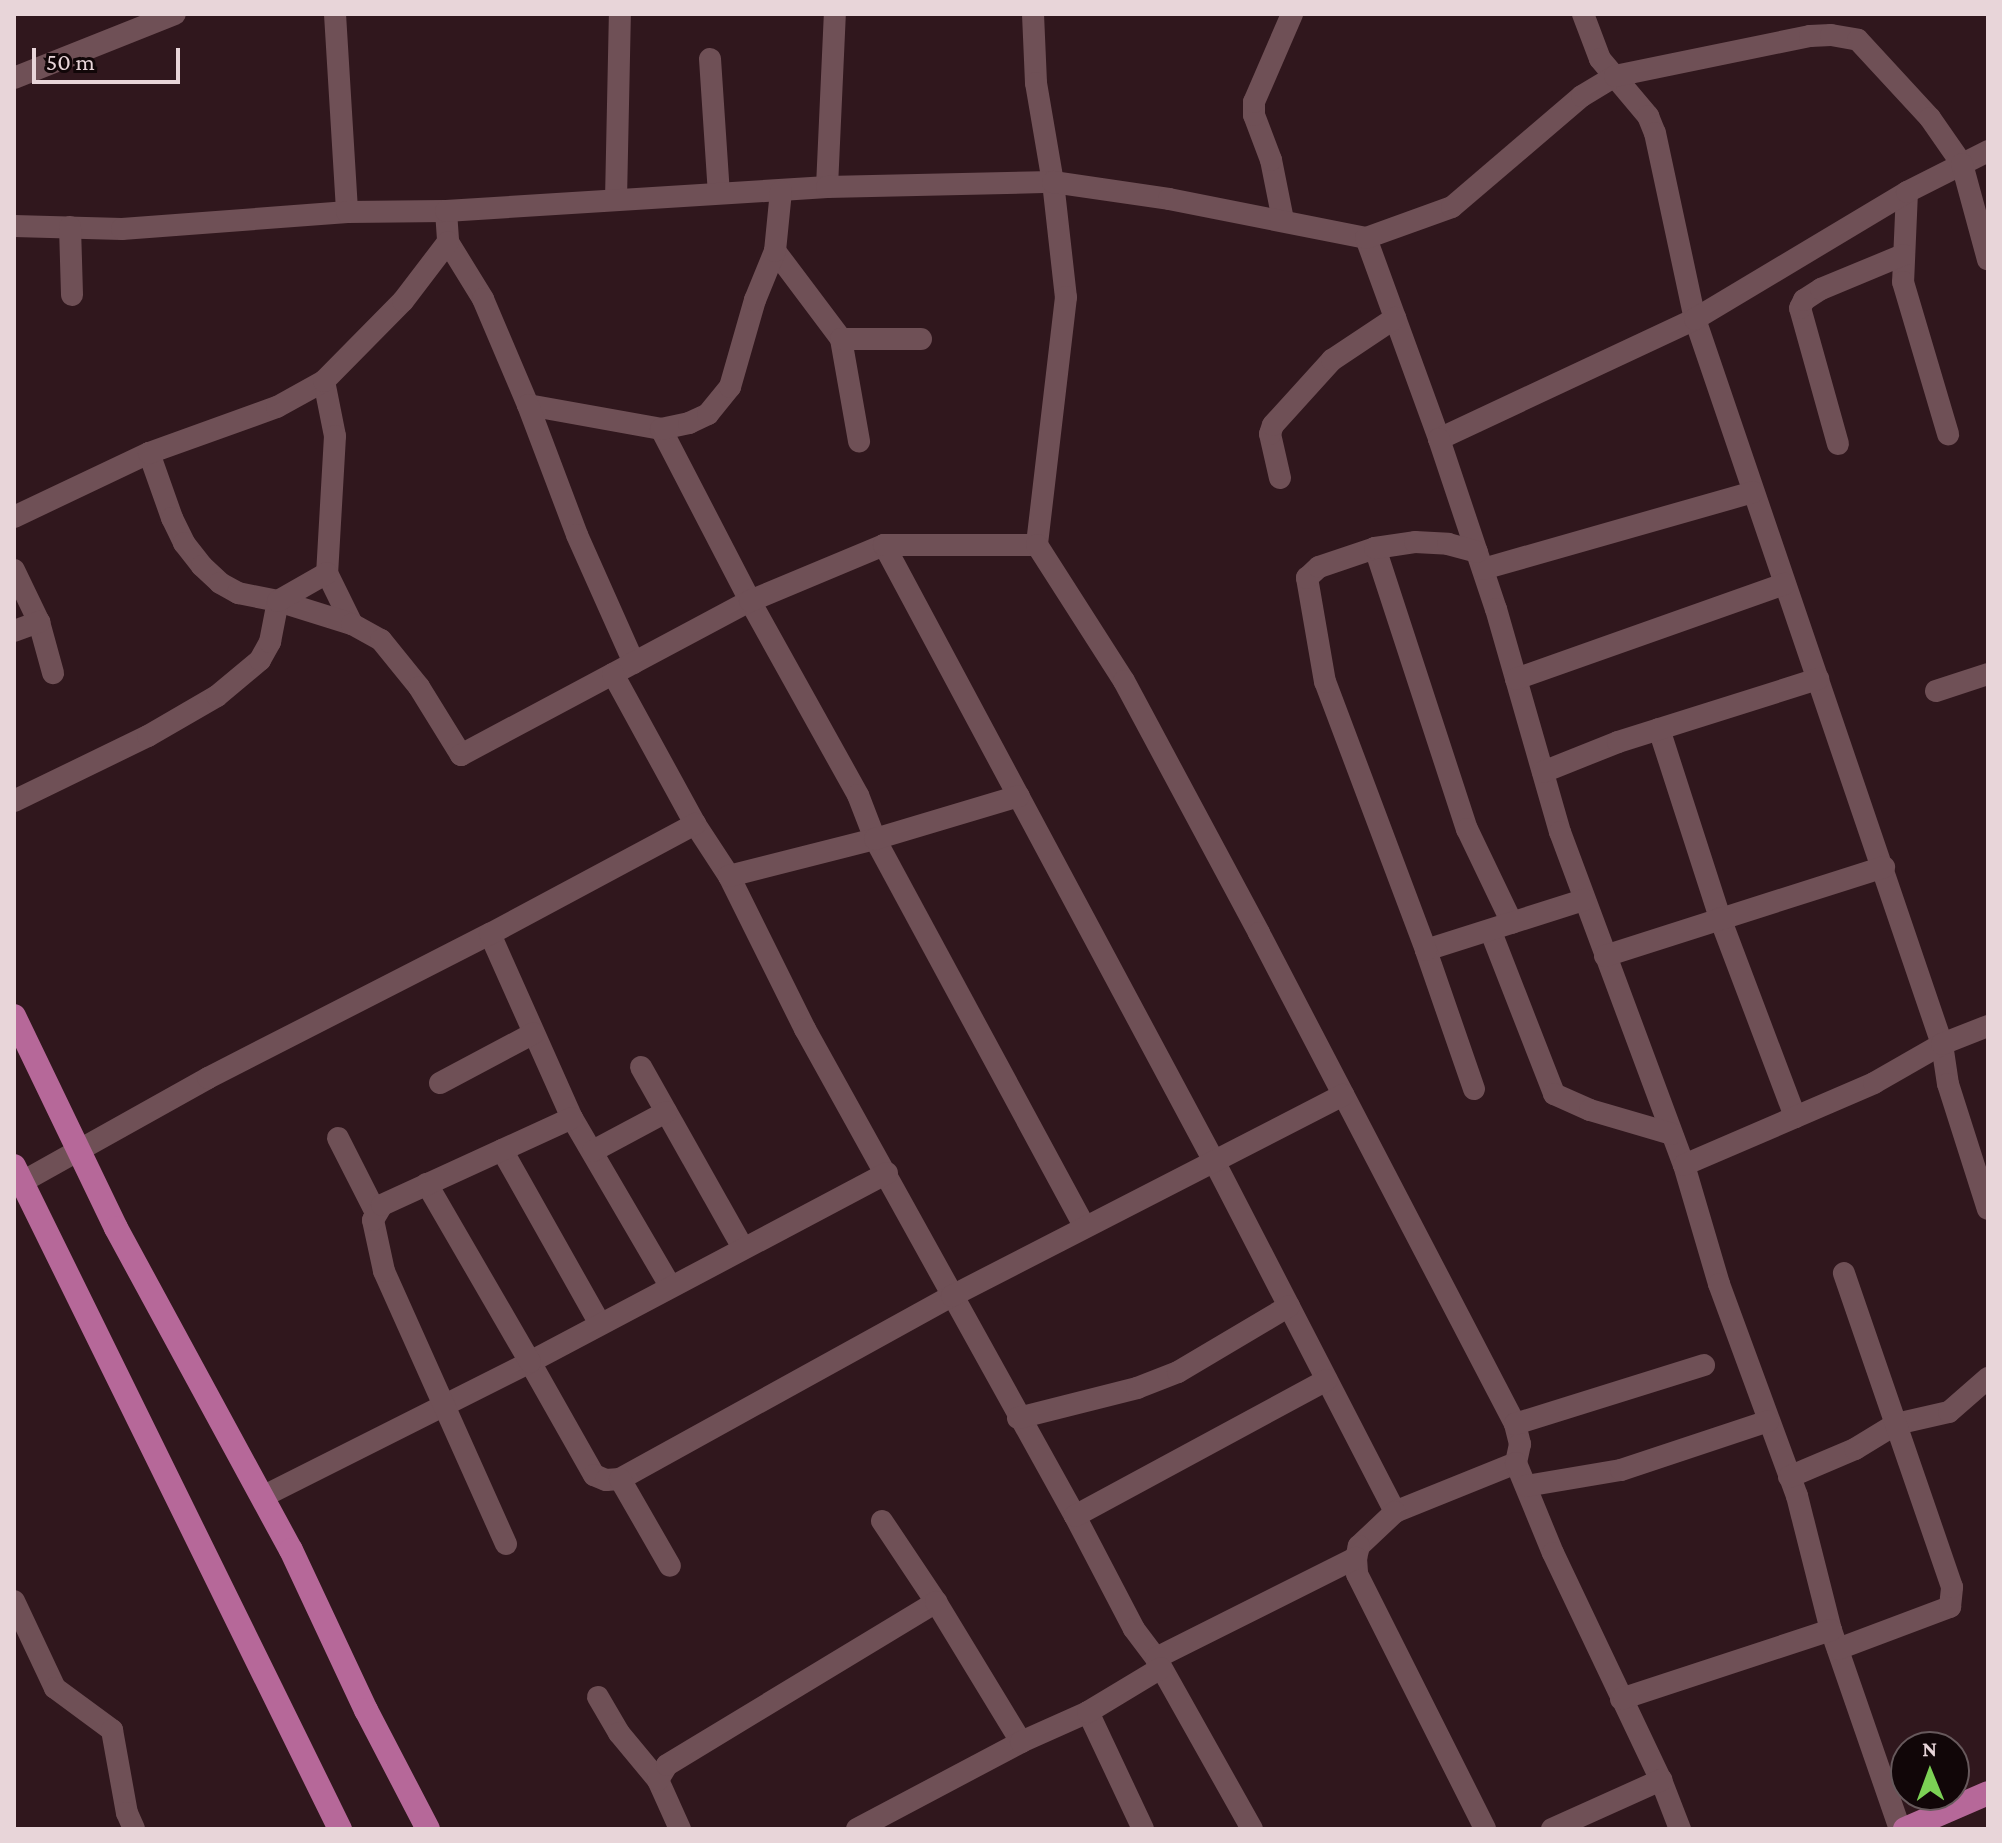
<!DOCTYPE html>
<style>
body{margin:0}
#map{position:relative;width:2002px;height:1843px;overflow:hidden;background:#30171d;font-family:"Crimson Pro",serif}
div>[style]{position:absolute}
.street>*{height:22px;margin:-11px;padding:0 11px;transform-origin:11px;border-radius:11px;background:#6f5056}
.primary>*{height:24px;margin:-12px;padding:0 12px;transform-origin:12px;border-radius:12px;background:#b66899}
span{translate:-50% -50%;white-space:nowrap;text-align:center;line-height:1.15;-webkit-text-stroke:8px #110608;paint-order:stroke}
.frame{position:absolute;inset:0;border:16px solid #e8d5d9;pointer-events:none}
.north{position:absolute;left:1890px;top:1731px;width:80px;height:80px;box-sizing:border-box;background:#110608;border:2px solid #67595c;border-radius:50%;rotate:359deg;font-size:22px;font-weight:700;line-height:32px;text-align:center;color:#e8d5d9}
.north::after{content:'';display:block;margin:auto;width:28px;height:36px;background:#7cd155;clip-path:polygon(50% 0,100% 100%,50% 72%,0 100%)}
.scale{position:absolute;left:32px;top:48px;width:148px;height:36px;box-sizing:border-box;border:4px solid #e8d5d9;border-top:0;padding-left:10px;font-size:24px;line-height:28px;white-space:nowrap;color:#e8d5d9;-webkit-text-stroke:6px #110608;paint-order:stroke}
</style>
<div id="map">
<div class="street">
<i style="left:335px;top:14px;width:198px;rotate:86.5deg"></i>
<i style="left:1033px;top:14px;width:69px;rotate:87.5deg"></i>
<i style="left:1036px;top:83px;width:100px;rotate:80.3deg"></i>
<i style="left:1053px;top:182px;width:116px;rotate:83.6deg"></i>
<i style="left:1066px;top:297px;width:250px;rotate:96.7deg"></i>
<i style="left:1583px;top:14px;width:48px;rotate:69.3deg"></i>
<i style="left:1600px;top:59px;width:75px;rotate:49.9deg"></i>
<i style="left:1648px;top:116px;width:18px;rotate:68deg"></i>
<i style="left:1655px;top:133px;width:190px;rotate:77.9deg"></i>
<i style="left:1695px;top:319px;width:766px;rotate:71.19deg"></i>
<i style="left:1942px;top:1044px;width:40px;rotate:81.5deg"></i>
<i style="left:1948px;top:1084px;width:131px;rotate:72.3deg"></i>
<i style="left:710px;top:59px;width:134px;rotate:86.2deg"></i>
<i style="left:14px;top:78px;width:173px;rotate:-21.7deg"></i>
<i style="left:827px;top:187px;width:173px;rotate:-87.4deg"></i>
<i style="left:1907px;top:192px;width:90px;rotate:92.5deg"></i>
<i style="left:1903px;top:282px;width:159px;rotate:73.5deg"></i>
<i style="left:616px;top:200px;width:186px;rotate:-88.8deg"></i>
<i style="left:446px;top:211px;width:31px;rotate:86deg"></i>
<i style="left:448px;top:242px;width:67px;rotate:58.4deg"></i>
<i style="left:483px;top:299px;width:115px;rotate:67deg"></i>
<i style="left:528px;top:405px;width:135px;rotate:10.2deg"></i>
<i style="left:661px;top:429px;width:194px;rotate:62.6deg"></i>
<i style="left:750px;top:601px;width:222px;rotate:60.9deg"></i>
<i style="left:858px;top:795px;width:47px;rotate:68.9deg"></i>
<i style="left:875px;top:839px;width:441px;rotate:61.6deg"></i>
<i style="left:1283px;top:220px;width:61px;rotate:-101.3deg"></i>
<i style="left:1271px;top:160px;width:48px;rotate:-110.7deg"></i>
<i style="left:1254px;top:115px;width:13px;rotate:-90deg"></i>
<i style="left:1254px;top:102px;width:96px;rotate:-66.6deg"></i>
<i style="left:14px;top:226px;width:108px;rotate:1.6deg"></i>
<i style="left:122px;top:229px;width:226px;rotate:-4.3deg"></i>
<i style="left:347px;top:212px;width:99px;rotate:-0.6deg"></i>
<i style="left:446px;top:211px;width:382px;rotate:-3.6deg"></i>
<i style="left:827px;top:187px;width:226px;rotate:-1.3deg"></i>
<i style="left:1053px;top:182px;width:117px;rotate:8.3deg"></i>
<i style="left:1169px;top:199px;width:201px;rotate:11.2deg"></i>
<i style="left:1366px;top:238px;width:214px;rotate:70deg"></i>
<i style="left:1439px;top:439px;width:283px;rotate:-25.1deg"></i>
<i style="left:1695px;top:319px;width:247px;rotate:-30.9deg"></i>
<i style="left:1907px;top:192px;width:91px;rotate:-26.8deg"></i>
<i style="left:70px;top:227px;width:68px;rotate:88.3deg"></i>
<i style="left:1366px;top:238px;width:91px;rotate:-19.8deg"></i>
<i style="left:1452px;top:207px;width:171px;rotate:-40.5deg"></i>
<i style="left:1582px;top:96px;width:39px;rotate:-31deg"></i>
<i style="left:1615px;top:76px;width:199px;rotate:-11.6deg"></i>
<i style="left:1810px;top:36px;width:21px;rotate:-3deg"></i>
<i style="left:1831px;top:35px;width:27px;rotate:10deg"></i>
<i style="left:1858px;top:40px;width:106px;rotate:47.3deg"></i>
<i style="left:1930px;top:118px;width:56px;rotate:55.2deg"></i>
<i style="left:1962px;top:164px;width:99px;rotate:74.8deg"></i>
<i style="left:775px;top:251px;width:110px;rotate:53.1deg"></i>
<i style="left:841px;top:339px;width:104px;rotate:80deg"></i>
<i style="left:841px;top:339px;width:80px"></i>
<i style="left:324px;top:381px;width:56px;rotate:78.7deg"></i>
<i style="left:335px;top:436px;width:137px;rotate:93.3deg"></i>
<i style="left:327px;top:573px;width:57px;rotate:63.9deg"></i>
<i style="left:528px;top:405px;width:139px;rotate:69.3deg"></i>
<i style="left:577px;top:535px;width:140px;rotate:66deg"></i>
<i style="left:661px;top:429px;width:29px;rotate:-12deg"></i>
<i style="left:689px;top:423px;width:21px;rotate:-25deg"></i>
<i style="left:708px;top:414px;width:35px;rotate:-51deg"></i>
<i style="left:730px;top:387px;width:91px;rotate:-74deg"></i>
<i style="left:755px;top:300px;width:53px;rotate:-67.8deg"></i>
<i style="left:775px;top:251px;width:60px;rotate:-84.3deg"></i>
<i style="left:1439px;top:439px;width:179px;rotate:71.5deg"></i>
<i style="left:1496px;top:609px;width:232px;rotate:74deg"></i>
<i style="left:1560px;top:832px;width:355px;rotate:69.6deg"></i>
<i style="left:1684px;top:1165px;width:124px;rotate:73.6deg"></i>
<i style="left:1719px;top:1284px;width:226px;rotate:69.8deg"></i>
<i style="left:1797px;top:1496px;width:138px;rotate:75.8deg"></i>
<i style="left:1831px;top:1630px;width:211px;rotate:70.9deg"></i>
<i style="left:1838px;top:444px;width:141px;rotate:-105.6deg"></i>
<i style="left:1800px;top:308px;width:9px;rotate:-63deg"></i>
<i style="left:1804px;top:300px;width:20px;rotate:-33deg"></i>
<i style="left:1821px;top:289px;width:89px;rotate:-22.5deg"></i>
<i style="left:149px;top:453px;width:69px;rotate:70.5deg"></i>
<i style="left:172px;top:518px;width:28px;rotate:64deg"></i>
<i style="left:184px;top:543px;width:29px;rotate:52deg"></i>
<i style="left:202px;top:566px;width:25px;rotate:43deg"></i>
<i style="left:220px;top:583px;width:21px;rotate:29deg"></i>
<i style="left:238px;top:593px;width:41px;rotate:11.3deg"></i>
<i style="left:278px;top:601px;width:77px;rotate:17.3deg"></i>
<i style="left:352px;top:624px;width:33px;rotate:29deg"></i>
<i style="left:381px;top:640px;width:60px;rotate:51deg"></i>
<i style="left:419px;top:687px;width:80px;rotate:58.3deg"></i>
<i style="left:461px;top:755px;width:327px;rotate:-28.1deg"></i>
<i style="left:750px;top:601px;width:145px;rotate:-22.7deg"></i>
<i style="left:884px;top:545px;width:701px;rotate:61.83deg"></i>
<i style="left:1215px;top:1163px;width:393px;rotate:62.7deg"></i>
<i style="left:1280px;top:478px;width:45px;rotate:-102.8deg"></i>
<i style="left:1270px;top:434px;width:9px;rotate:-72deg"></i>
<i style="left:1273px;top:425px;width:88px;rotate:-47.8deg"></i>
<i style="left:1332px;top:360px;width:76px;rotate:-33.7deg"></i>
<i style="left:14px;top:517px;width:149px;rotate:-25.4deg"></i>
<i style="left:149px;top:453px;width:136px;rotate:-19.8deg"></i>
<i style="left:277px;top:407px;width:54px;rotate:-29deg"></i>
<i style="left:324px;top:381px;width:112px;rotate:-45.4deg"></i>
<i style="left:403px;top:301px;width:74px;rotate:-52.7deg"></i>
<i style="left:884px;top:545px;width:153px"></i>
<i style="left:1037px;top:545px;width:161px;rotate:57.4deg"></i>
<i style="left:1124px;top:681px;width:286px;rotate:61.8deg"></i>
<i style="left:1259px;top:933px;width:554px;rotate:62.46deg"></i>
<i style="left:1515px;top:1424px;width:21px;rotate:76deg"></i>
<i style="left:1520px;top:1444px;width:19px;rotate:102deg"></i>
<i style="left:1516px;top:1463px;width:131px;rotate:158deg"></i>
<i style="left:1395px;top:1512px;width:50px;rotate:136.6deg"></i>
<i style="left:1359px;top:1546px;width:12px;rotate:104deg"></i>
<i style="left:1356px;top:1558px;width:16px;rotate:86deg"></i>
<i style="left:1357px;top:1574px;width:285px;rotate:63.3deg"></i>
<i style="left:1375px;top:548px;width:296px;rotate:71.9deg"></i>
<i style="left:1467px;top:829px;width:104px;rotate:64.4deg"></i>
<i style="left:1483px;top:569px;width:281px;rotate:-15.9deg"></i>
<i style="left:14px;top:570px;width:58px;rotate:64.3deg"></i>
<i style="left:39px;top:622px;width:53px;rotate:74.6deg"></i>
<i style="left:14px;top:631px;width:27px;rotate:-20deg"></i>
<i style="left:613px;top:674px;width:171px;rotate:61.3deg"></i>
<i style="left:695px;top:824px;width:62px;rotate:56.8deg"></i>
<i style="left:729px;top:876px;width:171px;rotate:63.6deg"></i>
<i style="left:805px;top:1029px;width:557px;rotate:61deg"></i>
<i style="left:1075px;top:1516px;width:127px;rotate:62.4deg"></i>
<i style="left:1134px;top:1629px;width:36px;rotate:53deg"></i>
<i style="left:1156px;top:1658px;width:196px;rotate:60.7deg"></i>
<i style="left:1516px;top:679px;width:285px;rotate:-19.5deg"></i>
<i style="left:1936px;top:691px;width:55px;rotate:-18.1deg"></i>
<i style="left:1659px;top:729px;width:199px;rotate:72.1deg"></i>
<i style="left:1720px;top:918px;width:213px;rotate:69.3deg"></i>
<i style="left:1543px;top:772px;width:81px;rotate:-21.8deg"></i>
<i style="left:1618px;top:742px;width:210px;rotate:-17.5deg"></i>
<i style="left:14px;top:801px;width:149px;rotate:-25.9deg"></i>
<i style="left:148px;top:736px;width:80px;rotate:-30.1deg"></i>
<i style="left:217px;top:696px;width:56px;rotate:-39.9deg"></i>
<i style="left:260px;top:660px;width:21px;rotate:-61deg"></i>
<i style="left:270px;top:642px;width:42px;rotate:-79deg"></i>
<i style="left:278px;top:601px;width:56px;rotate:-29.7deg"></i>
<i style="left:729px;top:876px;width:151px;rotate:-14.2deg"></i>
<i style="left:875px;top:839px;width:150px;rotate:-16.6deg"></i>
<i style="left:1491px;top:932px;width:174px;rotate:68.7deg"></i>
<i style="left:1554px;top:1094px;width:39px;rotate:24deg"></i>
<i style="left:1590px;top:1110px;width:85px;rotate:16.3deg"></i>
<i style="left:490px;top:934px;width:201px;rotate:66deg"></i>
<i style="left:572px;top:1118px;width:194px;rotate:59.7deg"></i>
<i style="left:1426px;top:950px;width:166px;rotate:-17.6deg"></i>
<i style="left:1605px;top:956px;width:293px;rotate:-17.7deg"></i>
<i style="left:641px;top:1067px;width:208px;rotate:60.6deg"></i>
<i style="left:440px;top:1083px;width:106px;rotate:-28deg"></i>
<i style="left:1474px;top:1089px;width:147px;rotate:-109.1deg"></i>
<i style="left:1426px;top:950px;width:286px;rotate:-110.6deg"></i>
<i style="left:1325px;top:682px;width:106px;rotate:-99.8deg"></i>
<i style="left:1307px;top:578px;width:16px;rotate:-43deg"></i>
<i style="left:1319px;top:567px;width:59px;rotate:-18.7deg"></i>
<i style="left:1375px;top:548px;width:40px;rotate:-8.5deg"></i>
<i style="left:1415px;top:542px;width:33px;rotate:3deg"></i>
<i style="left:1448px;top:544px;width:30px;rotate:15deg"></i>
<i style="left:338px;top:1138px;width:82px;rotate:63.1deg"></i>
<i style="left:502px;top:1150px;width:200px;rotate:60.6deg"></i>
<i style="left:593px;top:1151px;width:83px;rotate:-28.1deg"></i>
<i style="left:1684px;top:1165px;width:207px;rotate:-23.3deg"></i>
<i style="left:1874px;top:1083px;width:78px;rotate:-29.8deg"></i>
<i style="left:1942px;top:1044px;width:49px;rotate:-21.4deg"></i>
<i style="left:887px;top:1173px;width:404px;rotate:152.1deg"></i>
<i style="left:530px;top:1362px;width:130px;rotate:60.5deg"></i>
<i style="left:594px;top:1475px;width:13px;rotate:23deg"></i>
<i style="left:606px;top:1480px;width:14px;rotate:-4deg"></i>
<i style="left:620px;top:1479px;width:379px;rotate:-28.9deg"></i>
<i style="left:952px;top:1296px;width:440px;rotate:-27.2deg"></i>
<i style="left:22px;top:1182px;width:213px;rotate:-29.2deg"></i>
<i style="left:208px;top:1078px;width:317px;rotate:-27.1deg"></i>
<i style="left:490px;top:934px;width:233px;rotate:-28.2deg"></i>
<i style="left:1018px;top:1418px;width:123px;rotate:-14.1deg"></i>
<i style="left:1137px;top:1388px;width:44px;rotate:-21.3deg"></i>
<i style="left:1178px;top:1372px;width:129px;rotate:-30.7deg"></i>
<i style="left:1515px;top:1424px;width:198px;rotate:-17.3deg"></i>
<i style="left:1516px;top:1463px;width:97px;rotate:67.7deg"></i>
<i style="left:1553px;top:1553px;width:251px;rotate:64.6deg"></i>
<i style="left:1661px;top:1780px;width:53px;rotate:68.8deg"></i>
<i style="left:1789px;top:1477px;width:72px;rotate:-23deg"></i>
<i style="left:1855px;top:1449px;width:48px;rotate:-31.4deg"></i>
<i style="left:1896px;top:1424px;width:54px;rotate:-12.8deg"></i>
<i style="left:1949px;top:1412px;width:52px;rotate:-41.1deg"></i>
<i style="left:620px;top:1479px;width:100px;rotate:60.1deg"></i>
<i style="left:1526px;top:1486px;width:96px;rotate:-9.6deg"></i>
<i style="left:1621px;top:1470px;width:155px;rotate:-18.4deg"></i>
<i style="left:262px;top:1497px;width:300px;rotate:-26.7deg"></i>
<i style="left:530px;top:1362px;width:206px;rotate:-120.1deg"></i>
<i style="left:1075px;top:1516px;width:286px;rotate:-28.4deg"></i>
<i style="left:882px;top:1521px;width:97px;rotate:56.3deg"></i>
<i style="left:506px;top:1544px;width:299px;rotate:-114.1deg"></i>
<i style="left:384px;top:1271px;width:52px;rotate:-102.2deg"></i>
<i style="left:373px;top:1220px;width:17px;rotate:-59deg"></i>
<i style="left:382px;top:1205px;width:209px;rotate:-24.6deg"></i>
<i style="left:14px;top:1601px;width:96px;rotate:64.8deg"></i>
<i style="left:55px;top:1688px;width:71px;rotate:36.4deg"></i>
<i style="left:112px;top:1730px;width:84px;rotate:79.8deg"></i>
<i style="left:127px;top:1813px;width:17px;rotate:66deg"></i>
<i style="left:1838px;top:1649px;width:120px;rotate:-20.6deg"></i>
<i style="left:1950px;top:1607px;width:20px;rotate:-84deg"></i>
<i style="left:1952px;top:1587px;width:332px;rotate:-109deg"></i>
<i style="left:1156px;top:1658px;width:224px;rotate:-26.6deg"></i>
<i style="left:598px;top:1697px;width:42px;rotate:59.7deg"></i>
<i style="left:619px;top:1733px;width:61px;rotate:50.3deg"></i>
<i style="left:1621px;top:1699px;width:221px;rotate:-18.2deg"></i>
<i style="left:1088px;top:1712px;width:129px;rotate:64.8deg"></i>
<i style="left:680px;top:1829px;width:54px;rotate:-114.2deg"></i>
<i style="left:658px;top:1780px;width:17px;rotate:-59deg"></i>
<i style="left:667px;top:1765px;width:315px;rotate:-31.2deg"></i>
<i style="left:936px;top:1602px;width:164px;rotate:58.7deg"></i>
<i style="left:857px;top:1829px;width:186px;rotate:-27.9deg"></i>
<i style="left:1021px;top:1742px;width:73px;rotate:-24.1deg"></i>
<i style="left:1088px;top:1712px;width:85px;rotate:-31.1deg"></i>
<i style="left:1552px;top:1829px;width:120px;rotate:-24.2deg"></i>
</div>
<div class="primary">
<i style="left:14px;top:1016px;width:235px;rotate:64.3deg"></i>
<i style="left:116px;top:1228px;width:366px;rotate:61.5deg"></i>
<i style="left:291px;top:1550px;width:177px;rotate:64.9deg"></i>
<i style="left:366px;top:1710px;width:134px;rotate:62.5deg"></i>
<i style="left:14px;top:1166px;width:739px;rotate:63.82deg"></i>
<i style="left:1905px;top:1829px;width:90px;rotate:-23.4deg"></i>
</div>
<div class="frame"></div>
<div class="north">N</div>
<div class="scale">50 m</div>
</div>
